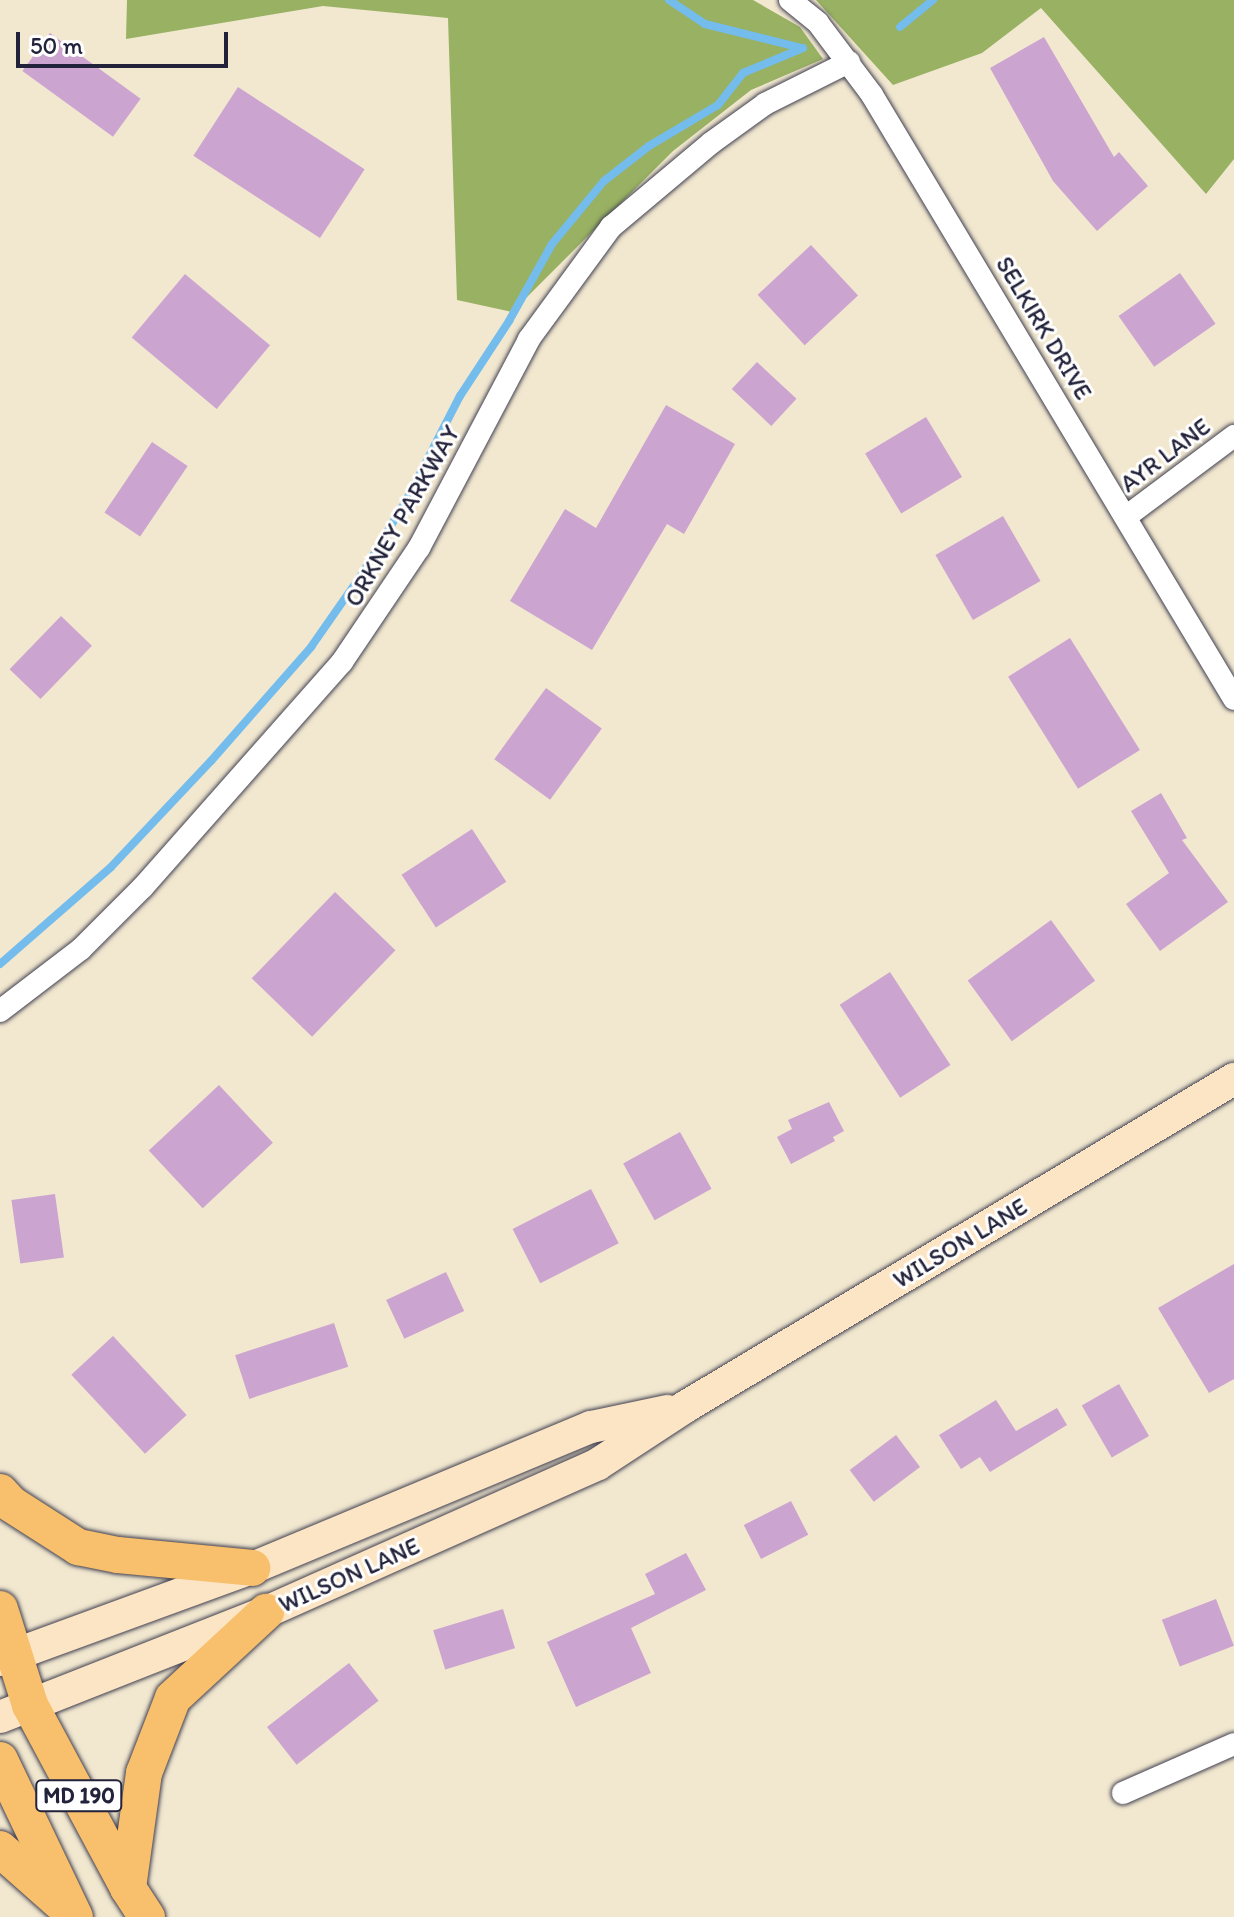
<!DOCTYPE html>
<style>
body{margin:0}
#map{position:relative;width:1234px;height:1917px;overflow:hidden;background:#f2e8d0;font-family:Itim,sans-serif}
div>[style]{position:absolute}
.forest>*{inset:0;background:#98b162}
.stream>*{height:8px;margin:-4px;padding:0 4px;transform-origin:4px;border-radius:4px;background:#74bcec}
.building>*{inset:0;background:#cca4d0;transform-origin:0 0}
.roads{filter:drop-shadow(0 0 2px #414051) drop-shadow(0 0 2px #414051)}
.minor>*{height:22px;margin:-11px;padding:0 11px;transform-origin:11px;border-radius:11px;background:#fff}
.secondary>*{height:32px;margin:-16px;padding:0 16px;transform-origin:16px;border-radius:16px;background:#fce5c4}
.primary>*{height:36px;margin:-18px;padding:0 18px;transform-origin:18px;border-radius:18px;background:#f8bf6c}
span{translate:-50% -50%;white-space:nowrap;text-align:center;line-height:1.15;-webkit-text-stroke:6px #fff;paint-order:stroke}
.shield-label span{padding:2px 6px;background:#fff;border:2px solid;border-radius:6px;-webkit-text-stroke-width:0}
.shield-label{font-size:22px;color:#22223b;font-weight:700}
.street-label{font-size:24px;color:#22223b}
.scale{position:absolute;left:16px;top:32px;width:212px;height:36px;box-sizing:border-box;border:4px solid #22223b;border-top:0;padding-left:10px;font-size:24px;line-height:28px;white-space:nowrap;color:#22223b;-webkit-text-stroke:6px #fff;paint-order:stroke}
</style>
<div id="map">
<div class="forest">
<i style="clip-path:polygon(127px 0,753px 0,800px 27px,823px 59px,751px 90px,673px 151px,512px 312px,457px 300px,448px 18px,323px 6px,126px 39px)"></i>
<i style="clip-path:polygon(816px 0,1234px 0,1234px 159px,1206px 194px,1041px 8px,982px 53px,893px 85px)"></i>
</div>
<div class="stream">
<i style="left:669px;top:0;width:43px;rotate:33.7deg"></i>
<i style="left:705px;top:24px;width:100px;rotate:13.9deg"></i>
<i style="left:900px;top:27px;width:43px;rotate:-39.3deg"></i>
<i style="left:0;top:964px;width:147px;rotate:-41.1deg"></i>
<i style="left:111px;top:867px;width:146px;rotate:-46.7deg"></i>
<i style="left:211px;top:761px;width:152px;rotate:-48.7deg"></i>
<i style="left:311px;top:647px;width:89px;rotate:-55.1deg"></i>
<i style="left:362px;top:574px;width:90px;rotate:-59.1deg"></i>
<i style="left:408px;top:497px;width:114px;rotate:-62.8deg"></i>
<i style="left:460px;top:396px;width:90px;rotate:-56.8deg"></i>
<i style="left:509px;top:321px;width:88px;rotate:-60.8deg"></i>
<i style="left:552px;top:244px;width:82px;rotate:-50.5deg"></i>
<i style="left:604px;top:181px;width:57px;rotate:-37.9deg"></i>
<i style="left:649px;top:146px;width:80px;rotate:-30.7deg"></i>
<i style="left:718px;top:105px;width:41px;rotate:-52deg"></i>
<i style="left:743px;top:73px;width:65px;rotate:-22.6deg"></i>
</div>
<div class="building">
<i style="left:50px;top:33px;width:112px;height:47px;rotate:36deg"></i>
<i style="clip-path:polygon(1044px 37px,1114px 157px,1119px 152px,1148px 186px,1097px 231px,1053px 181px,990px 68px)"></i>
<i style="left:238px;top:87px;width:151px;height:82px;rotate:33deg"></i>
<i style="left:811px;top:245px;width:69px;height:73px;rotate:47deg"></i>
<i style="left:1180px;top:273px;width:62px;height:75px;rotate:55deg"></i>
<i style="left:185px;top:274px;width:111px;height:83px;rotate:40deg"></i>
<i style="left:757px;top:362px;width:54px;height:37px;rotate:43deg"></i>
<i style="clip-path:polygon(666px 405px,735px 444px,684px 534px,667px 524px,592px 650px,510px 601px,565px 509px,596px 528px)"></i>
<i style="left:926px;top:417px;width:70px;height:71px;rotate:59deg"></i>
<i style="left:152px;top:442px;width:43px;height:85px;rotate:34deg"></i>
<i style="left:1003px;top:516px;width:75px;height:78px;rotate:60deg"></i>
<i style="left:61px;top:616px;width:43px;height:74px;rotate:44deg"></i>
<i style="left:1070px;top:638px;width:132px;height:73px;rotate:58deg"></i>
<i style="left:546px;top:688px;width:69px;height:88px;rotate:36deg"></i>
<i style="clip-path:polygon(1161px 793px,1187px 838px,1182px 840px,1228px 902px,1160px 951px,1126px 904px,1169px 873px,1131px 811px)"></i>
<i style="left:472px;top:829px;width:63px;height:84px;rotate:57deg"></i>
<i style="left:335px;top:892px;width:84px;height:120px;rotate:44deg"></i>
<i style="left:1051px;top:920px;width:75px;height:103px;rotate:54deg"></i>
<i style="left:890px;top:972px;width:111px;height:60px;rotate:57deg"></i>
<i style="left:219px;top:1085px;width:79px;height:96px;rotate:47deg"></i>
<i style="clip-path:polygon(829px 1102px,844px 1131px,833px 1137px,835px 1141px,791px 1164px,777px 1137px,792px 1129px,788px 1120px)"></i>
<i style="left:680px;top:1132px;width:65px;height:65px;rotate:61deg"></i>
<i style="left:591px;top:1189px;width:61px;height:88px;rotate:63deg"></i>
<i style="left:55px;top:1194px;width:64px;height:44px;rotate:82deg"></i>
<i style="clip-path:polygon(1234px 1264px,1234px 1379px,1209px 1393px,1158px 1308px)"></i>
<i style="left:446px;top:1272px;width:43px;height:66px;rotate:65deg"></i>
<i style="left:334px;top:1323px;width:46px;height:104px;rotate:72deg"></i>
<i style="left:113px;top:1336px;width:108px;height:57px;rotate:47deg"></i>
<i style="left:1119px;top:1384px;width:60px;height:43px;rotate:60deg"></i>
<i style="clip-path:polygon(996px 1400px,1016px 1431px,1057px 1408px,1067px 1425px,990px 1472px,980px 1457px,961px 1469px,939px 1435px)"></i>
<i style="left:896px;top:1435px;width:40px;height:58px;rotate:53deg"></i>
<i style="left:791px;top:1501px;width:38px;height:53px;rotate:63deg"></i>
<i style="clip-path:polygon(686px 1553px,706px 1590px,631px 1628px,651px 1673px,576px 1707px,547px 1642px,655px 1594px,645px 1574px)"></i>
<i style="left:1216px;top:1599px;width:50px;height:58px;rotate:69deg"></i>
<i style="left:503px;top:1609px;width:41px;height:73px;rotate:73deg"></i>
<i style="left:349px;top:1663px;width:48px;height:104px;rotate:52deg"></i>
</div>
<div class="roads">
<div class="minor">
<i style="left:790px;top:0;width:36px;rotate:39deg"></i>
<i style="left:818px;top:23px;width:90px;rotate:53.1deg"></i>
<i style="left:872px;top:95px;width:704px;rotate:59.06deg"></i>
<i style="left:1127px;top:516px;width:134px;rotate:-36.8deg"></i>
<i style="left:0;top:1011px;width:102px;rotate:-37.4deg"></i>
<i style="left:81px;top:949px;width:88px;rotate:-45deg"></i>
<i style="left:143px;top:887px;width:300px;rotate:-48.5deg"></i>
<i style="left:342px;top:662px;width:138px;rotate:-56deg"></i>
<i style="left:419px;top:548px;width:236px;rotate:-62.2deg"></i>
<i style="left:529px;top:339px;width:139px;rotate:-53.8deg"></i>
<i style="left:611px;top:227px;width:131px;rotate:-40deg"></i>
<i style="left:711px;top:143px;width:67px;rotate:-35.8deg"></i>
<i style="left:765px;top:104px;width:94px;rotate:-26.6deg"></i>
<i style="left:1123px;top:1793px;width:121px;rotate:-23.8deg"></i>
</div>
<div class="secondary">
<i style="left:0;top:1660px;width:268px;rotate:-20.1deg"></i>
<i style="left:252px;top:1568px;width:367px;rotate:-22.6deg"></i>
<i style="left:591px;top:1427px;width:78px;rotate:-11.9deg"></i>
<i style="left:0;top:1717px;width:286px;rotate:-21.5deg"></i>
<i style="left:266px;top:1612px;width:363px;rotate:-24deg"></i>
<i style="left:598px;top:1464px;width:104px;rotate:-33.2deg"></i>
<i style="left:685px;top:1407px;width:640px;rotate:-30.86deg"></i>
</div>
<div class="primary">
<i style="left:0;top:1492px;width:16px;rotate:47deg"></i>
<i style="left:11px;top:1504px;width:80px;rotate:32.7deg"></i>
<i style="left:78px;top:1547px;width:41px;rotate:11.3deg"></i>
<i style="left:118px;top:1555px;width:135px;rotate:5.5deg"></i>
<i style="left:0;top:1609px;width:101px;rotate:72.6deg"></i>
<i style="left:30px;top:1705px;width:208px;rotate:61.8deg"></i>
<i style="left:128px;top:1888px;width:35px;rotate:57deg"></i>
<i style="left:0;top:1760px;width:174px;rotate:64.5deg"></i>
<i style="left:0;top:1849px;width:81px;rotate:41.5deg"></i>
<i style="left:128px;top:1888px;width:116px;rotate:-82.1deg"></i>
<i style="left:144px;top:1773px;width:80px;rotate:-68.9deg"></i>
<i style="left:173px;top:1698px;width:127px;rotate:-42.8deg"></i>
</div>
</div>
<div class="shield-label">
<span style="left:79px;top:1796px">MD 190</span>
</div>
<div class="street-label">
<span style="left:1044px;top:328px;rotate:59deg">SELKIRK DRIVE</span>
<span style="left:1165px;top:455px;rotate:-37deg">AYR LANE</span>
<span style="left:402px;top:516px;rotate:-60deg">ORKNEY PARKWAY</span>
<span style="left:960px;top:1243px;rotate:-31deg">WILSON LANE</span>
<span style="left:349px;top:1575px;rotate:-24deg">WILSON LANE</span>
</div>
<div class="scale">50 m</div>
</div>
